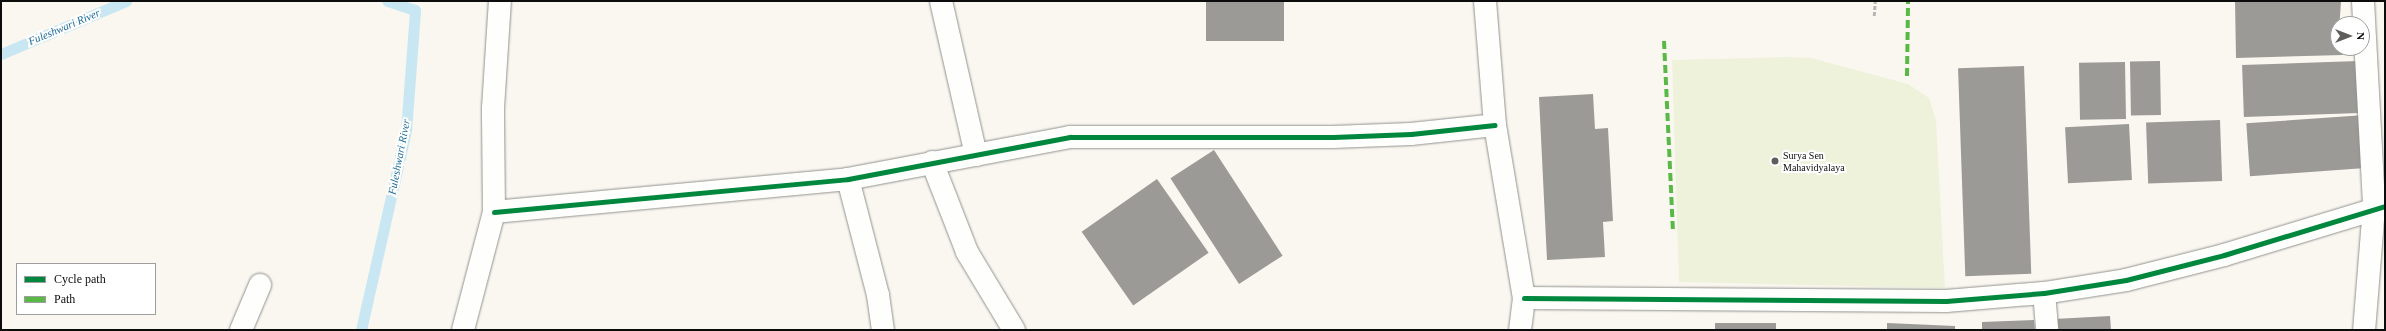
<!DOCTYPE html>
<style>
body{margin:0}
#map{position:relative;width:2386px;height:331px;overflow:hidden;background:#faf7f0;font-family:"Times New Roman",serif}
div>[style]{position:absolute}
.pitch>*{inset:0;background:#eef2db}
.stream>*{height:11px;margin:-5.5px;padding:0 5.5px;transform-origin:5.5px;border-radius:5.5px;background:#c8e7f2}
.building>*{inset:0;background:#9c9a96;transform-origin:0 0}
.path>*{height:2.5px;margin-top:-1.25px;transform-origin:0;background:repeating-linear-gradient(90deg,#b7b6b5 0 4px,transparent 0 6px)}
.roads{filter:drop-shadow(0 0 1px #93928f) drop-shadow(0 0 1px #93928f)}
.minor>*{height:22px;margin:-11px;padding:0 11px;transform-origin:11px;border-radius:11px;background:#fefefd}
.quiet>*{height:4px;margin-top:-2px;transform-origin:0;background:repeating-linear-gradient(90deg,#58b947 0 8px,transparent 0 12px)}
.cycleway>*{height:5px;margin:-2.5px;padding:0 2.5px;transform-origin:2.5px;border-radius:2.5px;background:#00873e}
.dots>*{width:11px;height:11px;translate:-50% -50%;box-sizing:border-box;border:2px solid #fff;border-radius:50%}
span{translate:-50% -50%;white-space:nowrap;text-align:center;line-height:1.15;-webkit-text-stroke:4px #fff;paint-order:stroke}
.poi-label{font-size:10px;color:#0c0c0c}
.left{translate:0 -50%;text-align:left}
.water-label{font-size:11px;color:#1b6b98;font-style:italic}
.frame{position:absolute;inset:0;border:2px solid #0c0c0c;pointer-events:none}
.legend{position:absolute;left:16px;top:263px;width:140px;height:52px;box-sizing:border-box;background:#fff;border:1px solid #9e9e9e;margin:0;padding:5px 7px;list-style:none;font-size:12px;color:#0c0c0c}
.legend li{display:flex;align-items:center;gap:8px;height:20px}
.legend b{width:20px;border:1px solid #9e9e9e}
.north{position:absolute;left:2330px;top:16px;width:40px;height:40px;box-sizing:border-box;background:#fff;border:1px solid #9e9e9e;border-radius:50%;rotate:90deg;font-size:11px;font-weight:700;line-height:16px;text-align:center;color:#0c0c0c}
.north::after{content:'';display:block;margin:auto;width:14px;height:18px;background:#5f5e5c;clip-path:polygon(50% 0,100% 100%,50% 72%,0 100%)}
</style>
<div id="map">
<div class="pitch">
<i style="clip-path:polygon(1785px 57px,1811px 58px,1908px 84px,1929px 98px,1936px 120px,1945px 288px,1679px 282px,1672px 60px)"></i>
</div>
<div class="stream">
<i style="left:1px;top:54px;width:136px;rotate:-23deg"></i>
<i style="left:361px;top:330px;width:204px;rotate:-77.3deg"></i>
<i style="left:406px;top:131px;width:121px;rotate:-85.7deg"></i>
<i style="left:415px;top:10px;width:29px;rotate:-162deg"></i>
</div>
<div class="building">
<i style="left:1206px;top:1px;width:78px;height:40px"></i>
<i style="clip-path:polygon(2235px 1px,2341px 1px,2338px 48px,2342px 48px,2343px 55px,2236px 58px)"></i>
<i style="left:2160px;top:61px;width:54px;height:30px;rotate:89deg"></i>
<i style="left:2358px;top:61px;width:52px;height:116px;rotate:88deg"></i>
<i style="left:2125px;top:62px;width:57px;height:46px;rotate:89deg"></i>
<i style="left:2024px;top:66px;width:208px;height:66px;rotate:88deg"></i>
<i style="clip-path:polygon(1593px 94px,1595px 129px,1608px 128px,1613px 221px,1603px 222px,1605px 257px,1547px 260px,1539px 97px)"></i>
<i style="left:2365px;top:115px;width:53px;height:119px;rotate:86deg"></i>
<i style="left:2220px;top:120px;width:61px;height:74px;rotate:88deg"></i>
<i style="left:2129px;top:124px;width:56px;height:64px;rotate:87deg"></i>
<i style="left:1214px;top:150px;width:126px;height:52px;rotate:57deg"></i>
<i style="left:1157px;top:179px;width:90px;height:92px;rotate:55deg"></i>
<i style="clip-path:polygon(2110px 316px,2111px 330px,2055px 330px,2054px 319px)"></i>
<i style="clip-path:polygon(2034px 320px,2035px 330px,1982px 330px,1982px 322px)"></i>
<i style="left:1715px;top:323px;width:61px;height:7px"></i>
<i style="clip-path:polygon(1887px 323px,1955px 326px,1955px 330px,1887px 330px)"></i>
</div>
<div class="path">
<i style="left:1874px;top:16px;width:15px;rotate:-86deg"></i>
</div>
<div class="roads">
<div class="minor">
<i style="left:941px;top:1px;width:158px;rotate:77.2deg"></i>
<i style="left:1485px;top:1px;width:124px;rotate:85.4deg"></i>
<i style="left:1495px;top:125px;width:175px;rotate:80.5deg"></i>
<i style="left:1524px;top:298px;width:32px;rotate:97deg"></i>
<i style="left:2363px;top:1px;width:206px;rotate:86.9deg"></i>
<i style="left:2374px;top:207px;width:123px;rotate:94.6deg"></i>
<i style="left:932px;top:162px;width:97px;rotate:68.7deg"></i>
<i style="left:967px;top:252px;width:91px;rotate:58.9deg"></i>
<i style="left:848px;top:179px;width:120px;rotate:75.5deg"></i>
<i style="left:878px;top:295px;width:35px;rotate:82deg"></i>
<i style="left:494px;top:212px;width:356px;rotate:-5.3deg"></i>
<i style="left:848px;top:179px;width:226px;rotate:-10.7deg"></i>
<i style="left:1070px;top:137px;width:263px"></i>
<i style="left:1333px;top:137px;width:78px;rotate:-2.2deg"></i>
<i style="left:1411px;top:134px;width:84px;rotate:-6.1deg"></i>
<i style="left:2044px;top:293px;width:37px;rotate:85deg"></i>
<i style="left:1524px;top:298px;width:422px;rotate:0.4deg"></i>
<i style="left:1946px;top:301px;width:98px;rotate:-4.7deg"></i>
<i style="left:2044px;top:293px;width:83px;rotate:-9deg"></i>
<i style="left:2126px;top:280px;width:101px;rotate:-14.3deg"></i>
<i style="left:2224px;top:255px;width:168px;rotate:-16.9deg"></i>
<i style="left:241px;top:330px;width:49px;rotate:-67.1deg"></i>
<i style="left:463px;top:330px;width:122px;rotate:-75.3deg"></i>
<i style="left:494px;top:212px;width:104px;rotate:-90.6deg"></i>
<i style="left:493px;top:108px;width:107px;rotate:-86.3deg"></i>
</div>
</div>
<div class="quiet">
<i style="left:1664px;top:41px;width:192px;rotate:87.3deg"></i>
<i style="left:1907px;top:76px;width:75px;rotate:-89.2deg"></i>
</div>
<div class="cycleway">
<i style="left:494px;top:212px;width:356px;rotate:-5.3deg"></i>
<i style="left:848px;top:179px;width:226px;rotate:-10.7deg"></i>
<i style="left:1070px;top:137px;width:263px"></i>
<i style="left:1333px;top:137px;width:78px;rotate:-2.2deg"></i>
<i style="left:1411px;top:134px;width:84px;rotate:-6.1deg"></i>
<i style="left:1524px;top:298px;width:422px;rotate:0.4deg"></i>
<i style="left:1946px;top:301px;width:98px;rotate:-4.7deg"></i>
<i style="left:2044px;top:293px;width:83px;rotate:-9deg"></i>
<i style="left:2126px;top:280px;width:101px;rotate:-14.3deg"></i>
<i style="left:2224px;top:255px;width:168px;rotate:-16.9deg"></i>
</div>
<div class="dots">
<i style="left:1775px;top:161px;background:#5f5e5c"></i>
</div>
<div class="poi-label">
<span class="left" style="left:1783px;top:161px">Surya Sen<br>Mahavidyalaya</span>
</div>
<div class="water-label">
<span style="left:64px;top:27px;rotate:-23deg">Fuleshwari River</span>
<span style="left:399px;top:157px;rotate:-79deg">Fuleshwari River</span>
</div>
<div class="frame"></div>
<ul class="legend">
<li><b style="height:5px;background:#00873e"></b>Cycle path</li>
<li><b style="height:5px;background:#58b947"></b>Path</li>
</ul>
<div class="north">N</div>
</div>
